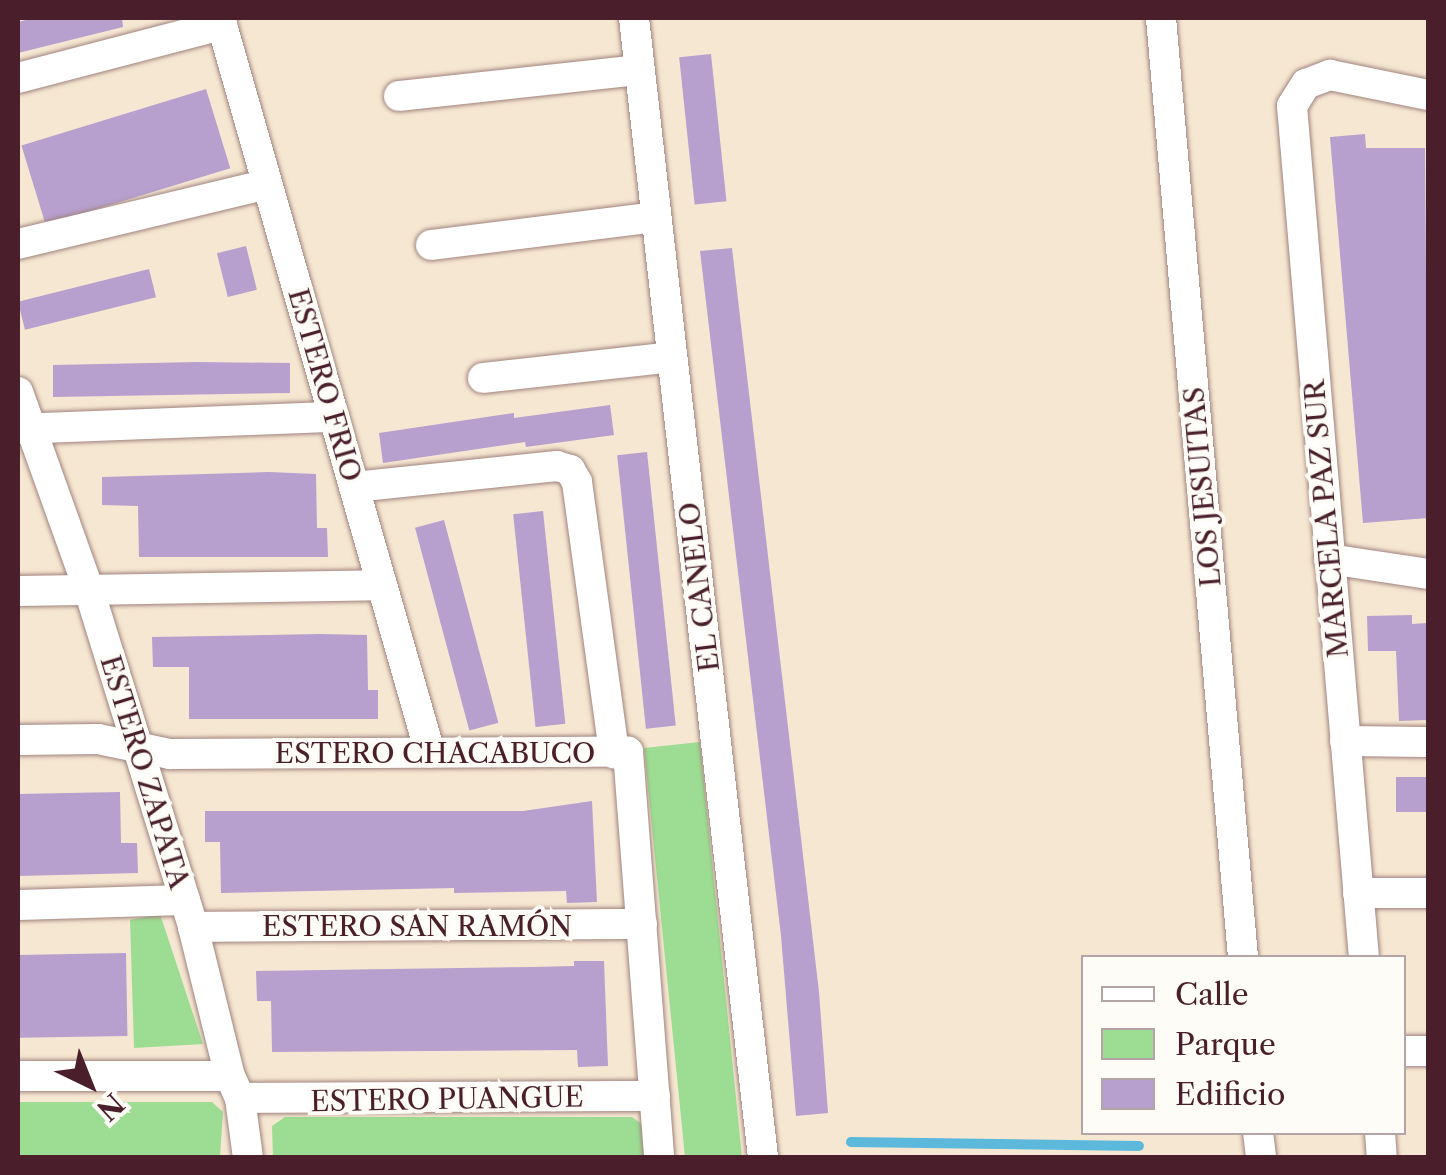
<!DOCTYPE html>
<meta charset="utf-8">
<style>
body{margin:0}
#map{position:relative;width:1446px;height:1175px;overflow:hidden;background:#f6e7d2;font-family:"Libre Caslon Text",serif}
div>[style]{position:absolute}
.green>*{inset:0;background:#9ddd93}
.stream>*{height:10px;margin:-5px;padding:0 5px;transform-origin:5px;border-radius:5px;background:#5db9db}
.building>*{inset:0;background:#b79fce;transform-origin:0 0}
.roads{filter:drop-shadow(0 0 2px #a0837e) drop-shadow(0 0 2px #a0837e)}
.minor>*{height:30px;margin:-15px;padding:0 15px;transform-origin:15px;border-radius:15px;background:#fff}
span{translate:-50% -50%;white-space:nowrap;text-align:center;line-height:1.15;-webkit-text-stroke:8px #fdfcf7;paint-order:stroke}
.street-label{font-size:28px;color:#4a1f2b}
.frame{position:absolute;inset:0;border:20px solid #4a1f2b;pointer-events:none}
.legend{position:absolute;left:1081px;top:955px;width:325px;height:180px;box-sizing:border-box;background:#fdfcf7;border:2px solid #b5a4a5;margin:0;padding:12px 18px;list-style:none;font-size:30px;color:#4a1f2b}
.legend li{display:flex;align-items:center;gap:20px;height:50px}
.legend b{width:50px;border:2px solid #b5a4a5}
.north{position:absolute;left:40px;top:1035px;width:100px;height:100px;-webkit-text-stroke:8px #fdfcf7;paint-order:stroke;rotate:137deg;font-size:28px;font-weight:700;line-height:40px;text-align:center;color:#4a1f2b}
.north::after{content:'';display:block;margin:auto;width:35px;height:45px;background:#4a1f2b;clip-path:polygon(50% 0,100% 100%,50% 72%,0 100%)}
</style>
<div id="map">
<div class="green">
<i style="clip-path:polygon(700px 742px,700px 743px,742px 1157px,685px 1157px,644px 748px)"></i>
<i style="clip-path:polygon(160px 914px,203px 1044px,134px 1048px,130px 920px)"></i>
<i style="clip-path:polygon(18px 1102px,212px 1102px,223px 1112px,220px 1157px,18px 1157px)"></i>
<i style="clip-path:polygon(285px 1117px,632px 1117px,643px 1125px,644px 1157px,273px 1157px,272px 1126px)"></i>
</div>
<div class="stream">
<i style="left:851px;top:1142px;width:288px;rotate:0.8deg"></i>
</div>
<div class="building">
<i style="clip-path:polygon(34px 18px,122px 18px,123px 27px,18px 53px,18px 22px)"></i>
<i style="left:711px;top:54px;width:148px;height:32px;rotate:84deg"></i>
<i style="left:206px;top:89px;width:83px;height:193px;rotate:73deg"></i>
<i style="clip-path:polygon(1365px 134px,1366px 148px,1425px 148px,1428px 518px,1363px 523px,1330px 137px)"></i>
<i style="left:246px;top:246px;width:45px;height:30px;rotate:76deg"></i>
<i style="clip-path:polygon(732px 248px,819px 992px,828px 1113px,796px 1116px,781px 936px,700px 251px)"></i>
<i style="left:149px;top:269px;width:29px;height:135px;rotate:76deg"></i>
<i style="clip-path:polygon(198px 362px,290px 363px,290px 393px,53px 397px,53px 365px)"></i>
<i style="clip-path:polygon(610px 405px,614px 435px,526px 447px,525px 442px,383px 463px,379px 433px,514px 413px,514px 418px)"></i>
<i style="left:647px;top:452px;width:275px;height:30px;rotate:84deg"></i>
<i style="clip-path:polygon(269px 472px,316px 474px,317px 528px,327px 528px,328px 557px,139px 557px,138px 506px,102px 505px,102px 477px)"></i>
<i style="left:543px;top:511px;width:214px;height:30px;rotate:84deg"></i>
<i style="left:444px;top:520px;width:210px;height:30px;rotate:75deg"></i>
<i style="clip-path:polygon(1412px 615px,1412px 624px,1428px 623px,1428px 720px,1399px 721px,1396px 651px,1368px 651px,1367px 616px)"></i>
<i style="clip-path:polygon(320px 634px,367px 635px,368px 690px,378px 690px,378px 719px,189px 719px,189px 667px,153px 667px,152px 637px)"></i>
<i style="left:1428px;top:777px;width:35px;height:32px;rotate:90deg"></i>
<i style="clip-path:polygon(120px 792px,121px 843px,137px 843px,138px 873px,18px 876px,18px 794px)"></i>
<i style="clip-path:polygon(592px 801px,597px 902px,567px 903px,566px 891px,454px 893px,454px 888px,221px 893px,220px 842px,205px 842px,205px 811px,523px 811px)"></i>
<i style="left:126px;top:953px;width:83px;height:108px;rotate:89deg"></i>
<i style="clip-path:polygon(574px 961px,604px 961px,608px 1066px,578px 1067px,577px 1050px,272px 1052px,271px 1001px,257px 1001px,256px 971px,532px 967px,574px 966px)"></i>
</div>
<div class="roads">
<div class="minor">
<i style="left:220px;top:18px;width:764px;rotate:74.05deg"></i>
<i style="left:634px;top:18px;width:1147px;rotate:83.54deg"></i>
<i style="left:1161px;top:18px;width:944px;rotate:85.01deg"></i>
<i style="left:18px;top:78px;width:211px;rotate:-14.6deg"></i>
<i style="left:399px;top:96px;width:241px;rotate:-6.2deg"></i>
<i style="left:18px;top:244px;width:256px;rotate:-13.5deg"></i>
<i style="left:431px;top:245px;width:227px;rotate:-7.1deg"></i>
<i style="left:483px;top:378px;width:190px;rotate:-6.3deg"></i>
<i style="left:18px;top:392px;width:210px;rotate:70.3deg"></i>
<i style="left:89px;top:590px;width:353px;rotate:72.8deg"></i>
<i style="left:193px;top:927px;width:154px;rotate:76.1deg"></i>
<i style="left:230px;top:1076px;width:24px;rotate:66deg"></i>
<i style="left:240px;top:1098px;width:61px;rotate:82.4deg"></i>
<i style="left:18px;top:429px;width:316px;rotate:-2.2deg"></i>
<i style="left:354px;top:487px;width:204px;rotate:-5.9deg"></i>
<i style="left:557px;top:466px;width:14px;rotate:17deg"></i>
<i style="left:570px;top:470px;width:14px;rotate:60deg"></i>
<i style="left:577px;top:482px;width:274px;rotate:82.2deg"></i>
<i style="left:1329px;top:559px;width:100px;rotate:8.6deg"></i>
<i style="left:18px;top:591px;width:363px;rotate:-0.9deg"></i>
<i style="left:18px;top:740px;width:80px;rotate:-0.7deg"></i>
<i style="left:98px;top:739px;width:74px;rotate:11.8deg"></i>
<i style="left:170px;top:754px;width:458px;rotate:-0.3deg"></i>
<i style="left:628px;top:752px;width:407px;rotate:85.6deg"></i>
<i style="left:1345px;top:741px;width:83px;rotate:0.7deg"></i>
<i style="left:1358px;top:893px;width:70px"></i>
<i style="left:18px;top:905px;width:167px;rotate:-1.7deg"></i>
<i style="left:193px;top:927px;width:449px;rotate:-0.4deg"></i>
<i style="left:1364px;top:958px;width:855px;rotate:-94.83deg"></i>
<i style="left:1292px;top:106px;width:26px;rotate:-58deg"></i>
<i style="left:1306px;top:84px;width:26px;rotate:-21deg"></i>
<i style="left:1330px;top:75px;width:100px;rotate:11.5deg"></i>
<i style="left:1404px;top:1051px;width:24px"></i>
<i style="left:18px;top:1076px;width:212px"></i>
<i style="left:240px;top:1098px;width:415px;rotate:-0.3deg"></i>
<i style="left:1258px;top:1132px;width:26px;rotate:83deg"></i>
<i style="left:1380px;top:1132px;width:26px;rotate:86deg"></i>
</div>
</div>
<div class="street-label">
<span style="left:325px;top:385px;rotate:74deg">ESTERO FRIO</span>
<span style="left:1202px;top:487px;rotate:-95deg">LOS JESUITAS</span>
<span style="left:1326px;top:519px;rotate:-95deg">MARCELA PAZ SUR</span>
<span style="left:699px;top:587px;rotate:-97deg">EL CANELO</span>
<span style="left:435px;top:753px">ESTERO CHACABUCO</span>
<span style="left:145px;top:772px;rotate:73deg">ESTERO ZAPATA</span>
<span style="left:417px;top:926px">ESTERO SAN RAMÓN</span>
<span style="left:447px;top:1099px;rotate:-1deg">ESTERO PUANGUE</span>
</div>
<div class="frame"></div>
<ul class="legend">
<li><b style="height:12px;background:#fff"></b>Calle</li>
<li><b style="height:28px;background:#9ddd93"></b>Parque</li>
<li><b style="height:28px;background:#b79fce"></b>Edificio</li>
</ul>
<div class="north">N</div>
</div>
